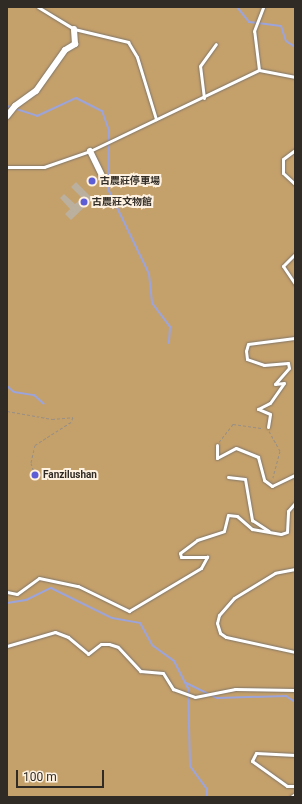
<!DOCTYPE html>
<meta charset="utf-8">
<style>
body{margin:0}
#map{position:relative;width:302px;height:804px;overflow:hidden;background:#f1e5d4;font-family:Roboto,"Noto Sans TC",sans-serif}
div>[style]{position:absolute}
.forest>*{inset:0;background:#c4a06b;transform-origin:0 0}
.stream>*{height:2px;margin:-1px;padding:0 1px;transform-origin:1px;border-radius:1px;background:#9ca4dc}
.building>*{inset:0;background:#bbaf9e}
.path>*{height:1px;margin-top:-0.5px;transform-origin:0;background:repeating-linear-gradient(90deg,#988f84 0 3px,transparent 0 5px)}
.roads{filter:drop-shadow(0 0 1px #807566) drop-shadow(0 0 1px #807566)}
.lane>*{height:3px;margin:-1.5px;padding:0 1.5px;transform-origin:1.5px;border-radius:1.5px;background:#fff}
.street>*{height:6px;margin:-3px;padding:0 3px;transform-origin:3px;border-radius:3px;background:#fff}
.dots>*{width:11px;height:11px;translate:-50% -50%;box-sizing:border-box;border:2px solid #fff2e1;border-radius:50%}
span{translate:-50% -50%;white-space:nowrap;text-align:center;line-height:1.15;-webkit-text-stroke:4px #fff2e1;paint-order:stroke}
.poi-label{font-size:10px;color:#302b25;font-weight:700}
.left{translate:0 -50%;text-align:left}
.frame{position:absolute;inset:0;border:8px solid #302b25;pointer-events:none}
.scale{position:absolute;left:16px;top:770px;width:88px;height:18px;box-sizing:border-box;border:2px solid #302b25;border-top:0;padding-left:5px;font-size:12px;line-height:14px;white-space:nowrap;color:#302b25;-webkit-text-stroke:3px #fff2e1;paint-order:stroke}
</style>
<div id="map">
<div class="forest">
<i style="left:7px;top:7px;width:288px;height:790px"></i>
</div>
<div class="stream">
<i style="left:237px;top:7px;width:19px;rotate:51deg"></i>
<i style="left:249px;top:22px;width:32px;rotate:7deg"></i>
<i style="left:281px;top:26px;width:16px;rotate:72deg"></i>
<i style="left:286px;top:41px;width:11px;rotate:34deg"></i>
<i style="left:7px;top:106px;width:32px;rotate:18deg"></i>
<i style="left:37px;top:116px;width:43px;rotate:-24.8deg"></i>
<i style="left:76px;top:98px;width:29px;rotate:27deg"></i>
<i style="left:102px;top:111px;width:20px;rotate:70deg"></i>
<i style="left:109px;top:130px;width:59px;rotate:91deg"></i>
<i style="left:108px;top:189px;width:94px;rotate:64.2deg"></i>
<i style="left:149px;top:274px;width:29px;rotate:84deg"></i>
<i style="left:152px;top:303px;width:30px;rotate:53deg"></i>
<i style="left:170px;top:327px;width:16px;rotate:94deg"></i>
<i style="left:7px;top:386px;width:9px;rotate:41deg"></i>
<i style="left:14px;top:392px;width:20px;rotate:9deg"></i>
<i style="left:34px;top:395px;width:13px;rotate:42deg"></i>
<i style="left:7px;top:603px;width:19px;rotate:-9deg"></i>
<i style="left:26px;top:600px;width:28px;rotate:-26deg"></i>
<i style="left:51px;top:588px;width:68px;rotate:26.2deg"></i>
<i style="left:112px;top:618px;width:28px;rotate:10deg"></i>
<i style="left:140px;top:623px;width:25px;rotate:61deg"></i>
<i style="left:152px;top:645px;width:27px;rotate:36deg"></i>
<i style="left:174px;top:661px;width:30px;rotate:63deg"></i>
<i style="left:188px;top:688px;width:78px;rotate:88.5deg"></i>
<i style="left:190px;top:766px;width:29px;rotate:54deg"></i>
<i style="left:207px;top:789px;width:8px;rotate:90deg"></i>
<i style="left:186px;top:683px;width:34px;rotate:26deg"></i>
<i style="left:217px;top:698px;width:69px;rotate:-1.7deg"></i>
<i style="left:286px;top:696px;width:11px;rotate:34deg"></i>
</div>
<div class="building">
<i style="clip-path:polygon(76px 182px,93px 199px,71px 220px,65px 214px,70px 209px,60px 198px,64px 194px,75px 204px,82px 198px,71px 187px)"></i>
</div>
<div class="path">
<i style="left:7px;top:411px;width:46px;rotate:10.1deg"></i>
<i style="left:52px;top:419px;width:21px;rotate:-5deg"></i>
<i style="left:73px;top:417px;width:5px;rotate:112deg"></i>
<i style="left:71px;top:422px;width:43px;rotate:147.4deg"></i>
<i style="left:35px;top:445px;width:18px;rotate:103deg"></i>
<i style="left:31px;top:463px;width:13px;rotate:72deg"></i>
<i style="left:269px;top:431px;width:23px;rotate:61deg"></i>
<i style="left:280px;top:451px;width:31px;rotate:105deg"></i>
<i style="left:219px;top:442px;width:23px;rotate:-52deg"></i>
<i style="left:233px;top:424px;width:30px;rotate:8deg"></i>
</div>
<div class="roads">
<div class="lane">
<i style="left:38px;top:7px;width:42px;rotate:31.4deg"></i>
<i style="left:74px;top:29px;width:56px;rotate:13.5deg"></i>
<i style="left:128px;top:42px;width:17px;rotate:59deg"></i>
<i style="left:137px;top:57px;width:65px;rotate:73deg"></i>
<i style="left:259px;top:70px;width:39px;rotate:-97deg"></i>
<i style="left:254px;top:31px;width:26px;rotate:-69deg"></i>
<i style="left:204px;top:98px;width:32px;rotate:-97deg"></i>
<i style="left:200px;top:66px;width:27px;rotate:-54deg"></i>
<i style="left:295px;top:150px;width:15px;rotate:143deg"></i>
<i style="left:283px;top:159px;width:14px;rotate:90deg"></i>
<i style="left:283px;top:173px;width:16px;rotate:43deg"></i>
<i style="left:7px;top:167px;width:37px"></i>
<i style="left:44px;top:167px;width:49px;rotate:-19.2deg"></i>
<i style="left:90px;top:151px;width:187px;rotate:-25.6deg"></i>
<i style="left:259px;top:70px;width:37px;rotate:11deg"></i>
<i style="left:295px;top:254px;width:17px;rotate:135deg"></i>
<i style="left:283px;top:266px;width:22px;rotate:56deg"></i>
<i style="left:268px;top:427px;width:13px;rotate:-81deg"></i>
<i style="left:270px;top:414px;width:13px;rotate:-157deg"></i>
<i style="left:258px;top:409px;width:13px;rotate:-27deg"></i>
<i style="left:270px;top:403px;width:24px;rotate:-55deg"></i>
<i style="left:284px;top:383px;width:9px;rotate:174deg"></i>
<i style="left:275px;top:384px;width:21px;rotate:-49deg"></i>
<i style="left:289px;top:368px;width:5px;rotate:-101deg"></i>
<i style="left:288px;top:363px;width:24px;rotate:175deg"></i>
<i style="left:264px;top:365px;width:18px;rotate:-161deg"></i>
<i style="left:247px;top:359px;width:8px;rotate:-97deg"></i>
<i style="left:246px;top:351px;width:7px;rotate:-74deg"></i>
<i style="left:248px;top:344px;width:47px;rotate:-7.3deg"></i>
<i style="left:217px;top:445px;width:13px;rotate:90deg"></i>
<i style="left:217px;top:458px;width:21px;rotate:-28deg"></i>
<i style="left:236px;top:448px;width:24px;rotate:22deg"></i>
<i style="left:258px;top:457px;width:24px;rotate:75deg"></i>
<i style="left:264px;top:480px;width:10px;rotate:37deg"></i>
<i style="left:272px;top:486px;width:25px;rotate:-26deg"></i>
<i style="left:228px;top:477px;width:17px;rotate:7deg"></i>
<i style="left:245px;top:479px;width:42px;rotate:80.3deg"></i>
<i style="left:252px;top:520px;width:20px;rotate:33deg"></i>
<i style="left:295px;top:569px;width:20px;rotate:169deg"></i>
<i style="left:275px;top:573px;width:48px;rotate:148.6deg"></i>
<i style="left:234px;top:598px;width:23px;rotate:131deg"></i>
<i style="left:219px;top:615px;width:8px;rotate:104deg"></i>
<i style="left:217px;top:623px;width:10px;rotate:73deg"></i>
<i style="left:220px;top:633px;width:7px;rotate:34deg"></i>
<i style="left:226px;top:637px;width:71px;rotate:12.3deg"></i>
<i style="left:7px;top:592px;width:10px;rotate:11deg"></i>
<i style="left:17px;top:594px;width:27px;rotate:-36deg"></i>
<i style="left:39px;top:578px;width:40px;rotate:12deg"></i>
<i style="left:78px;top:586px;width:57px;rotate:26.1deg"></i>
<i style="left:129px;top:611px;width:84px;rotate:-30.8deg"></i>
<i style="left:201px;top:568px;width:13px;rotate:-61deg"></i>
<i style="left:207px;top:557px;width:26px;rotate:180deg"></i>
<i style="left:181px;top:557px;width:4px;rotate:-104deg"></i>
<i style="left:180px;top:553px;width:21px;rotate:-37deg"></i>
<i style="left:197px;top:540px;width:28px;rotate:-18deg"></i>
<i style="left:224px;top:531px;width:16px;rotate:-76deg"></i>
<i style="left:228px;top:515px;width:9px;rotate:6deg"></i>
<i style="left:237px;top:516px;width:20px;rotate:41deg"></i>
<i style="left:252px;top:529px;width:29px;rotate:10deg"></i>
<i style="left:281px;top:534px;width:6px;rotate:-18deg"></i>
<i style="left:287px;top:532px;width:21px;rotate:-87deg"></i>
<i style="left:288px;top:511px;width:11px;rotate:-49deg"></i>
<i style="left:7px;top:646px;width:50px;rotate:-16.3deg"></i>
<i style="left:55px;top:632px;width:14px;rotate:21deg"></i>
<i style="left:68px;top:637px;width:26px;rotate:40deg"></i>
<i style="left:88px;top:654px;width:16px;rotate:-38deg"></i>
<i style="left:101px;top:644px;width:8px"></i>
<i style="left:109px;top:644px;width:9px;rotate:18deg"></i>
<i style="left:118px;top:647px;width:33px;rotate:47deg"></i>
<i style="left:140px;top:671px;width:23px;rotate:5deg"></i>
<i style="left:163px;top:673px;width:19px;rotate:58deg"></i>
<i style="left:173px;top:689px;width:23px;rotate:20deg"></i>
<i style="left:195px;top:697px;width:41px;rotate:-11.3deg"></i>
<i style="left:235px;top:689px;width:60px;rotate:1deg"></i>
<i style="left:295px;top:755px;width:39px;rotate:-177deg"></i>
<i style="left:256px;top:753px;width:9px;rotate:117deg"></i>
<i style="left:252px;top:761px;width:43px;rotate:35.5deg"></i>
<i style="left:287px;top:786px;width:8px"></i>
<i style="left:291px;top:797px;width:5px;rotate:-37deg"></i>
</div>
<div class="street">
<i style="left:7px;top:116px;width:13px;rotate:-51deg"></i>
<i style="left:15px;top:106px;width:26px;rotate:-36deg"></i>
<i style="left:36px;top:91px;width:50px;rotate:-54.7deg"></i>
<i style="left:65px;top:50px;width:12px;rotate:-31deg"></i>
<i style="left:75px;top:44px;width:15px;rotate:-94deg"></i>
<i style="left:90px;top:151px;width:34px;rotate:64deg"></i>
</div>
</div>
<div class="dots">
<i style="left:92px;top:181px;background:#5d5ed6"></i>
<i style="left:84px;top:202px;background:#5d5ed6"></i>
<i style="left:35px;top:475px;background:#5d5ed6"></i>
</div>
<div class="poi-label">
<span class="left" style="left:100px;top:181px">古農莊停車場</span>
<span class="left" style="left:92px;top:202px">古農莊文物館</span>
<span class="left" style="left:43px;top:475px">Fanzilushan</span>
</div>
<div class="frame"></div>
<div class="scale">100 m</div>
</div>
